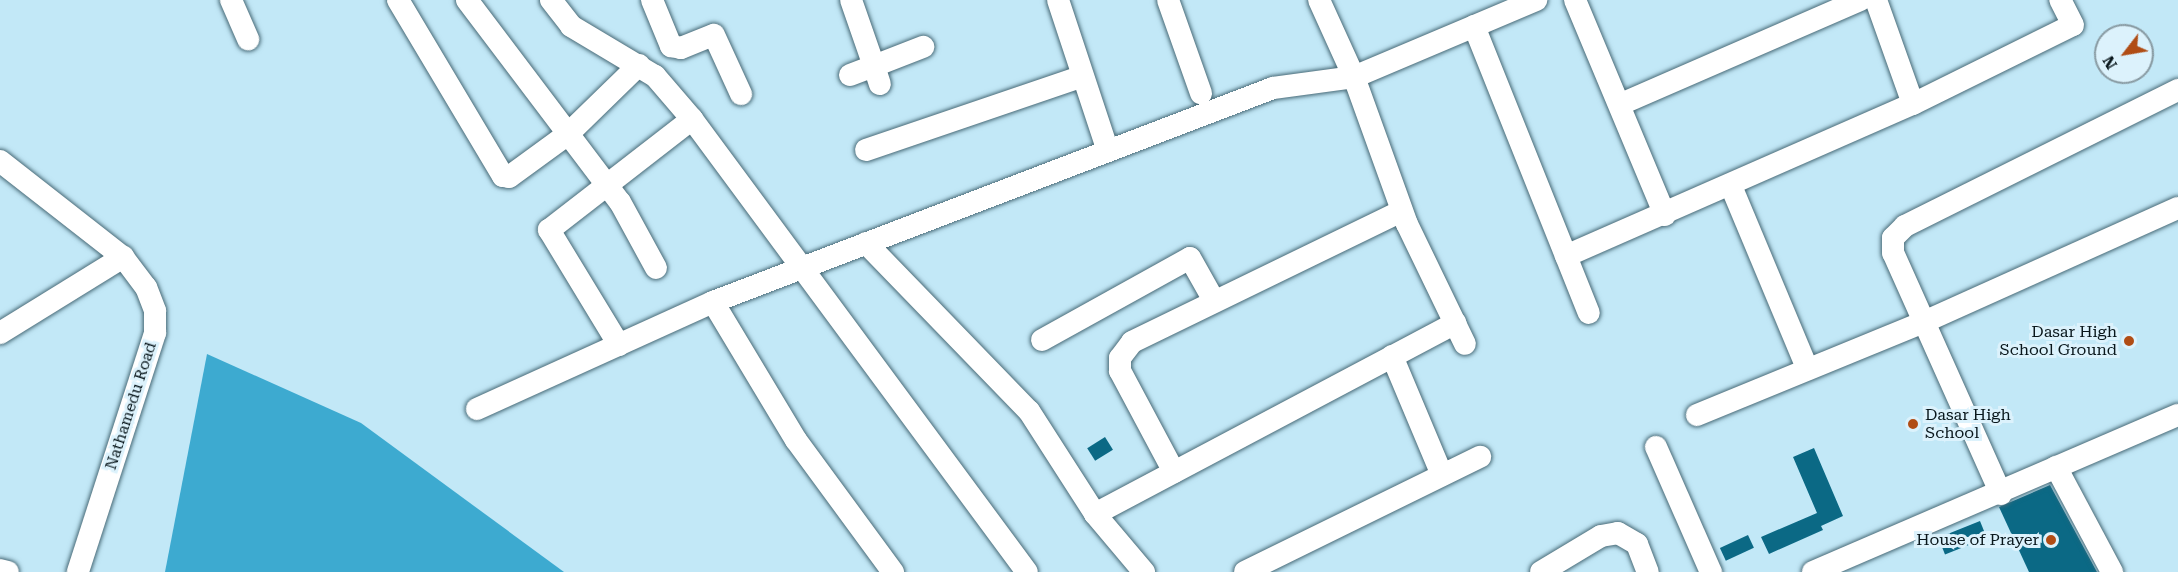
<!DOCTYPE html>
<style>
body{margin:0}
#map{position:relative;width:2178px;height:572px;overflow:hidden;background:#c2e8f7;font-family:"Roboto Serif",serif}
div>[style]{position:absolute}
.water>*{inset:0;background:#3daad0}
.building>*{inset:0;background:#0b6985;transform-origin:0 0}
.roads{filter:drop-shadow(0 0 2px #486a77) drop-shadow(0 0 2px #486a77)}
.minor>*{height:22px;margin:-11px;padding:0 11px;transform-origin:11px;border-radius:11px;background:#fff}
.dots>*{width:16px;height:16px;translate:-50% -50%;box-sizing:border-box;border:3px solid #dcf2fc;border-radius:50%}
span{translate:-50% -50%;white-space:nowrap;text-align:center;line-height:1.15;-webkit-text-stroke:6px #dcf2fc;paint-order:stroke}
.poi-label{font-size:16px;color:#09171c}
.right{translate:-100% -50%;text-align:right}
.left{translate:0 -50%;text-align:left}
.street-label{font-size:16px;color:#09171c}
.north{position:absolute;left:2094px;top:24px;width:60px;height:60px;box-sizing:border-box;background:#dcf2fc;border:2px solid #889aa2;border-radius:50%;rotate:239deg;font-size:16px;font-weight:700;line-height:24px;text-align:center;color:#09171c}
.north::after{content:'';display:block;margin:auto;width:21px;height:27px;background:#b04d15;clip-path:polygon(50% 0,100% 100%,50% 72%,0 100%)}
</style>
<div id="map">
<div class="water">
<i style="clip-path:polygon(207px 354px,361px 423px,564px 572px,165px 572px)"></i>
</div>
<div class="building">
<i style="left:1105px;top:437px;width:15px;height:21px;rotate:58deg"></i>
<i style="clip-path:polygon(1814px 448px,1843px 516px,1821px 526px,1823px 530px,1769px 554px,1761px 537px,1817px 513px,1793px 457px)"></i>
<i style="clip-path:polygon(2050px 485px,2097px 572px,2029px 572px,1999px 507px)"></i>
<i style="left:1980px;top:521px;width:18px;height:45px;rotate:68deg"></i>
<i style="left:1748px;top:535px;width:14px;height:31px;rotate:65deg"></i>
</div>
<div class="roads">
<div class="minor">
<i style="left:231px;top:0;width:43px;rotate:66.4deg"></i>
<i style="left:398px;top:0;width:205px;rotate:59.2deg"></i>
<i style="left:503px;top:176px;width:6px;rotate:9deg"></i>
<i style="left:509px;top:177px;width:73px;rotate:-36.1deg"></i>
<i style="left:568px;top:134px;width:99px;rotate:-44.2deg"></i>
<i style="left:467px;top:0;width:253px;rotate:52.9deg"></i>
<i style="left:620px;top:202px;width:75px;rotate:61.4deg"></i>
<i style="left:551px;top:0;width:33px;rotate:52deg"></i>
<i style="left:571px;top:26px;width:98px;rotate:30.8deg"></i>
<i style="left:655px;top:76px;width:57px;rotate:49.3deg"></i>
<i style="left:692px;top:119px;width:563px;rotate:53.52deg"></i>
<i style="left:652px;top:0;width:50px;rotate:67.6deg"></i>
<i style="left:671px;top:46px;width:10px;rotate:11deg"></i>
<i style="left:681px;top:48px;width:35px;rotate:-22deg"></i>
<i style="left:714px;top:35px;width:65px;rotate:65.4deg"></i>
<i style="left:851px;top:0;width:70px;rotate:70.8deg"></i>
<i style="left:874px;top:66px;width:53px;rotate:-21.2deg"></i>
<i style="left:1058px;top:0;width:159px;rotate:71.7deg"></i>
<i style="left:1168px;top:0;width:99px;rotate:70.5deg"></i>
<i style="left:1319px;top:0;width:85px;rotate:65.6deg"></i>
<i style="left:1354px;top:77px;width:156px;rotate:70.2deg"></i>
<i style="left:1407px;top:224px;width:133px;rotate:64.2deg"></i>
<i style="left:1575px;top:0;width:233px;rotate:67.3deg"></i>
<i style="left:1876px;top:0;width:110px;rotate:70.4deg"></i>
<i style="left:1474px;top:26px;width:309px;rotate:68.2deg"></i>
<i style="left:850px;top:75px;width:26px;rotate:-21deg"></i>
<i style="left:874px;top:66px;width:19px;rotate:72deg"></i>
<i style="left:1621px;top:104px;width:261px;rotate:-23.5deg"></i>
<i style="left:866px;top:150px;width:226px;rotate:-18.8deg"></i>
<i style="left:0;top:161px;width:156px;rotate:38deg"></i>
<i style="left:123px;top:257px;width:38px;rotate:53deg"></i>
<i style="left:146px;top:287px;width:26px;rotate:69deg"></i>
<i style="left:155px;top:311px;width:22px;rotate:90deg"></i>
<i style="left:155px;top:333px;width:251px;rotate:107.9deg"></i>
<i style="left:1731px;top:186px;width:197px;rotate:67.3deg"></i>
<i style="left:866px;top:243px;width:234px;rotate:45.9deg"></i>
<i style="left:1029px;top:411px;width:122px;rotate:57.3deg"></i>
<i style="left:1095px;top:514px;width:76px;rotate:49.8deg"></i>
<i style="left:1566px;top:256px;width:379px;rotate:-23.7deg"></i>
<i style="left:1913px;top:104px;width:178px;rotate:-26.3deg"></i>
<i style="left:2073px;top:25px;width:28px;rotate:-117deg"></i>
<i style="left:713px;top:302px;width:161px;rotate:59deg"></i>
<i style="left:796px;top:440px;width:164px;rotate:53.7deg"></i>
<i style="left:0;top:333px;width:145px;rotate:-31.7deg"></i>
<i style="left:1042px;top:340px;width:169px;rotate:-29deg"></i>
<i style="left:1190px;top:258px;width:47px;rotate:60.7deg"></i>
<i style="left:619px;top:345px;width:135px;rotate:-121.3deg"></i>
<i style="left:549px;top:230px;width:181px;rotate:-37.8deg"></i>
<i style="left:1392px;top:356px;width:129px;rotate:67.2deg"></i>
<i style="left:477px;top:409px;width:259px;rotate:-24.4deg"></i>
<i style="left:713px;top:302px;width:599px;rotate:-20.91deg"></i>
<i style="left:1273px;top:88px;width:82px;rotate:-7.7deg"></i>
<i style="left:1354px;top:77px;width:198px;rotate:-22.9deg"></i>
<i style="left:1697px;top:415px;width:245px;rotate:-22.3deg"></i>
<i style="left:1924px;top:322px;width:278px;rotate:-24.2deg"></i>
<i style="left:1656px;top:447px;width:137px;rotate:66.3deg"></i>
<i style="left:2056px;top:467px;width:119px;rotate:61.9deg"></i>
<i style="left:1174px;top:472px;width:115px;rotate:-118.1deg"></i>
<i style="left:1120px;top:371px;width:13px;rotate:-90deg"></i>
<i style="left:1120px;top:358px;width:20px;rotate:-53deg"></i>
<i style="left:1132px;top:342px;width:300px;rotate:-25.9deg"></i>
<i style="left:2001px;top:494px;width:264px;rotate:-114.1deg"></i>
<i style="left:1893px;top:253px;width:15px;rotate:-90deg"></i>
<i style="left:1893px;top:238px;width:17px;rotate:-45deg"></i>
<i style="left:1905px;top:226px;width:305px;rotate:-26.5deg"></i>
<i style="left:1095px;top:514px;width:408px;rotate:-27.9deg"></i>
<i style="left:0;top:570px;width:8px;rotate:14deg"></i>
<i style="left:1245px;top:572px;width:262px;rotate:-26.1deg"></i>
<i style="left:1541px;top:572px;width:70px;rotate:-31deg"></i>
<i style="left:1601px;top:536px;width:17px;rotate:-10deg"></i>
<i style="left:1618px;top:533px;width:22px;rotate:30deg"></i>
<i style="left:1637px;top:544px;width:30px;rotate:69deg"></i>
<i style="left:1813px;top:572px;width:397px;rotate:-23.3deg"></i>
</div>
</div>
<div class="dots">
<i style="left:2129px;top:341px;background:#b04d15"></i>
<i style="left:1913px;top:424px;background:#b04d15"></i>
<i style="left:2051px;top:540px;background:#b04d15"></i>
</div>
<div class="poi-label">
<span class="right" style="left:2117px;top:341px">Dasar High<br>School Ground</span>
<span class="left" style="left:1925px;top:424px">Dasar High<br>School</span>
<span class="right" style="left:2039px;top:540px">House of Prayer</span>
</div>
<div class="street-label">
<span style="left:131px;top:406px;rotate:-72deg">Nathamedu Road</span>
</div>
<div class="north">N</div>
</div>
